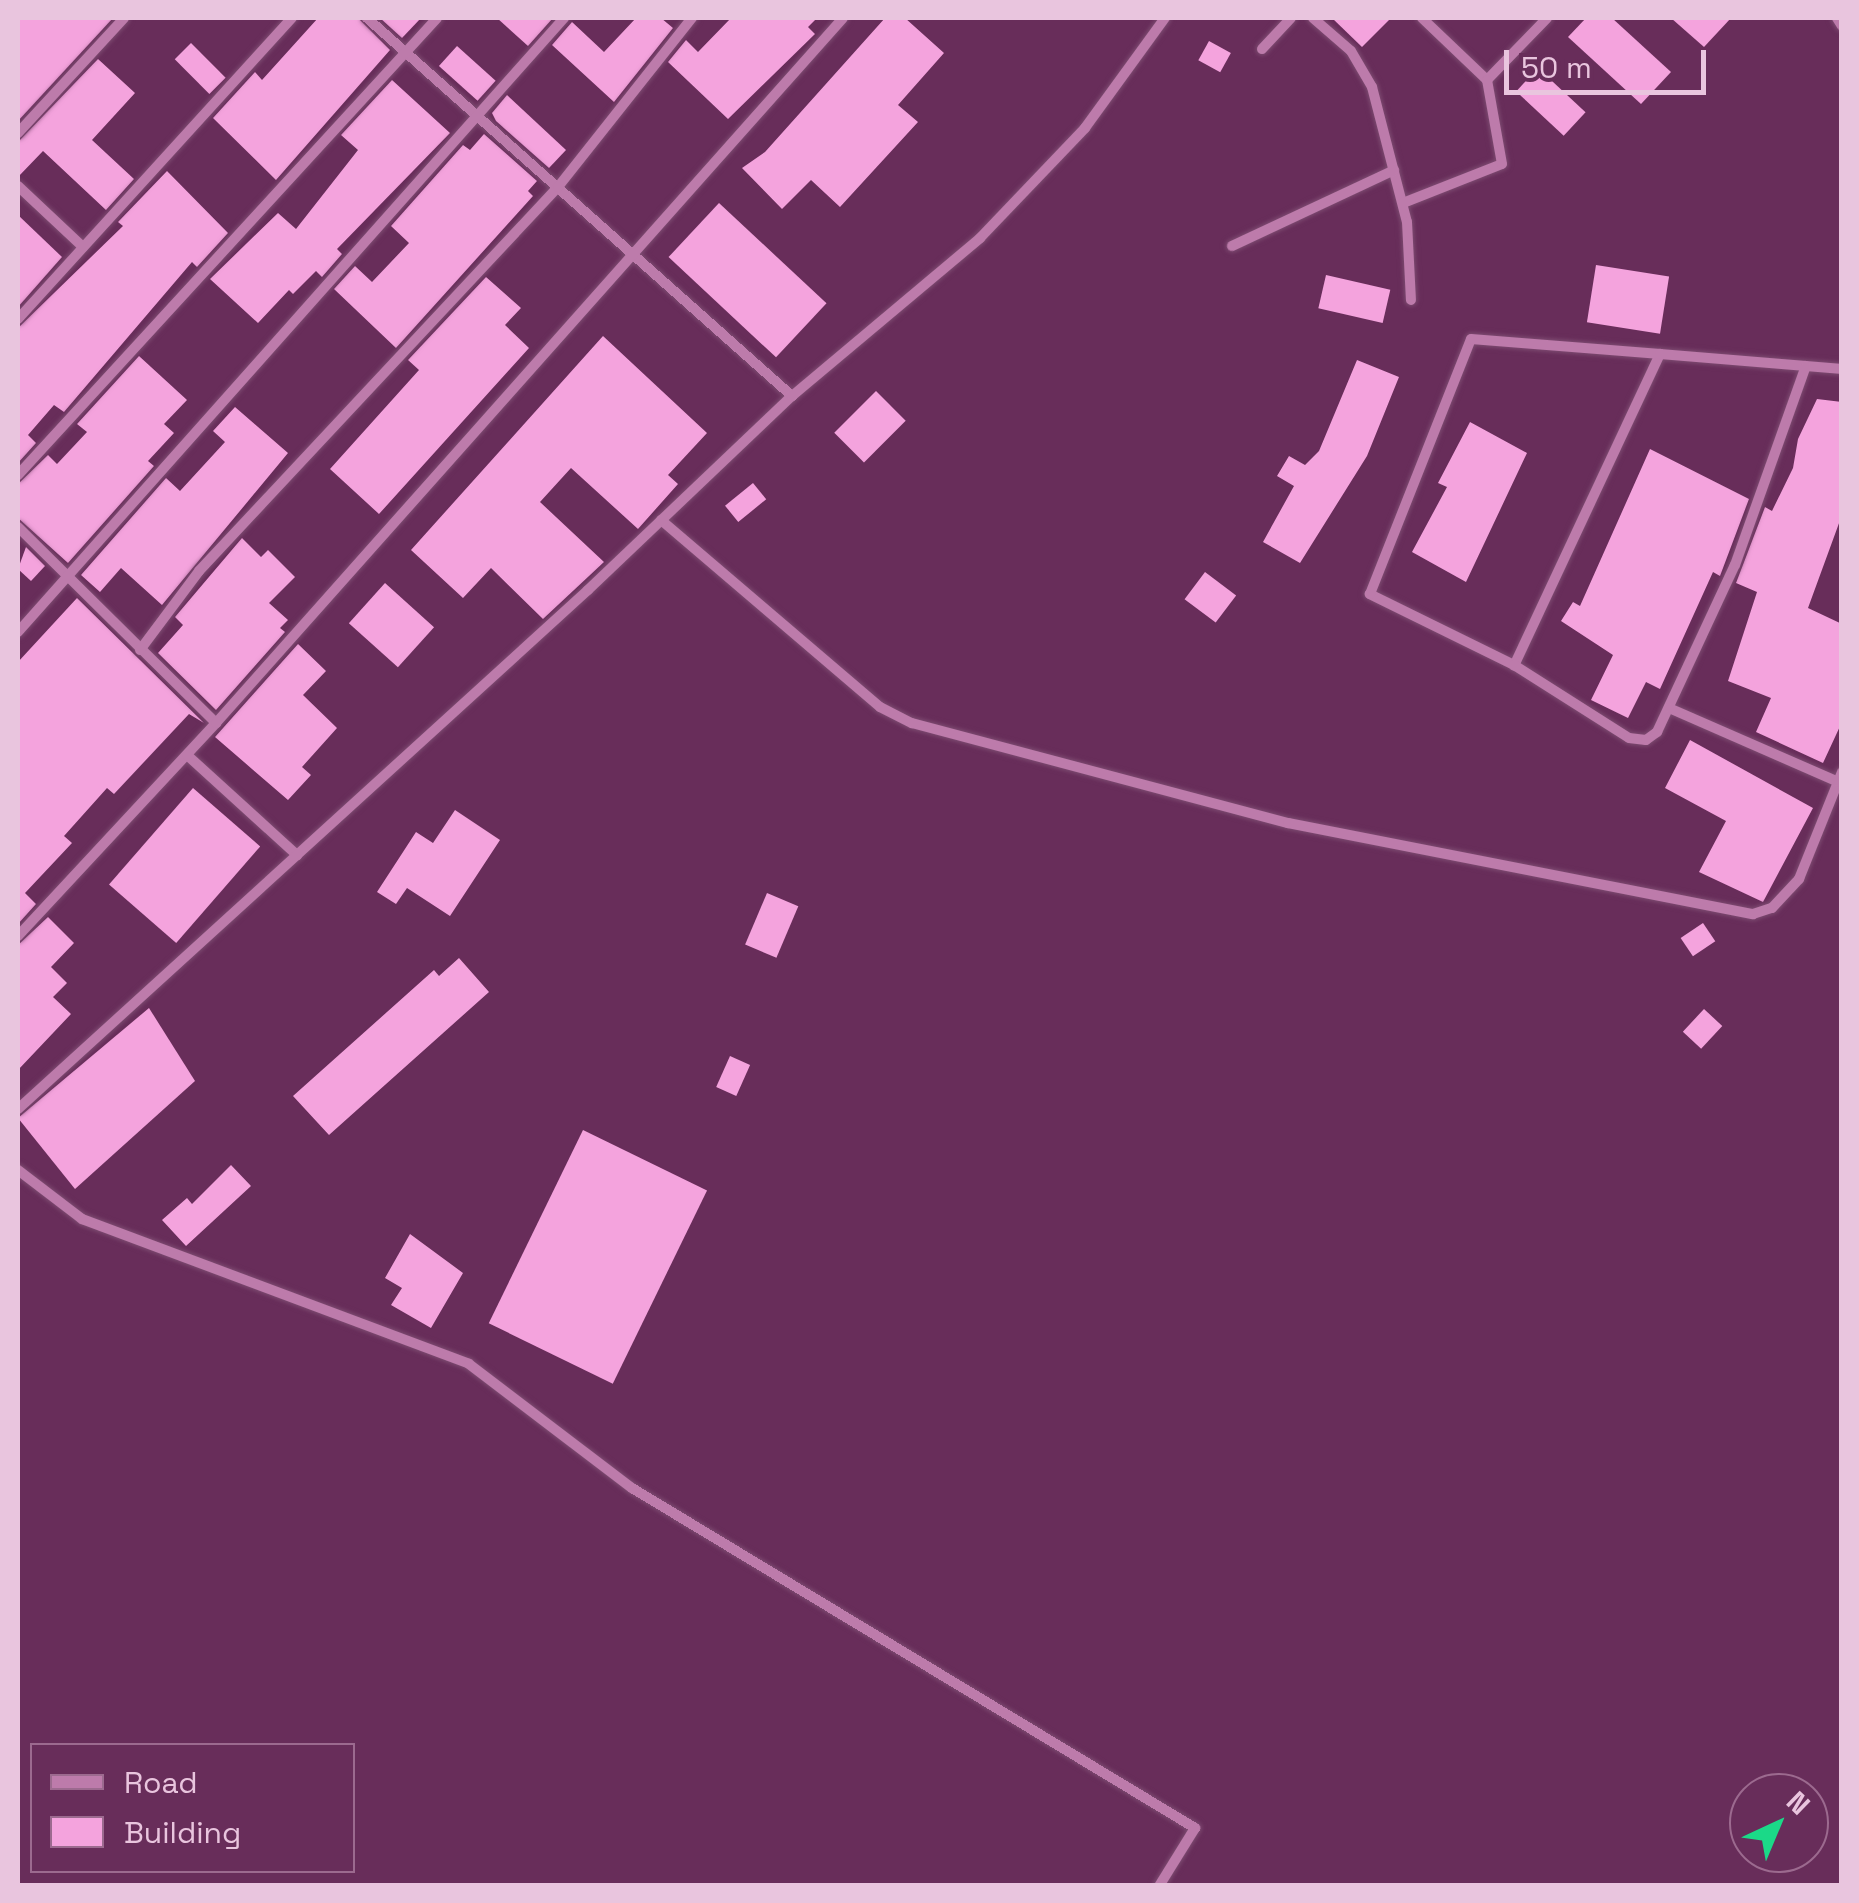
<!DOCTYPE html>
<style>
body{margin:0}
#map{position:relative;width:1859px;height:1903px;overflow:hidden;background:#682d5a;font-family:"Space Grotesk",sans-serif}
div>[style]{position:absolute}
.building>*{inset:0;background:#f4a3dd;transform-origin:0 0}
.roads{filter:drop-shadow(0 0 2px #7d4b71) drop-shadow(0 0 2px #7d4b71)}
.street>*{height:10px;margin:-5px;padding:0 5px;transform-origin:5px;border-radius:5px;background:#bd7bab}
span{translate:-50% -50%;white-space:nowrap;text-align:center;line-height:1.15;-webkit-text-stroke:10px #682d5a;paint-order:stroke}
.frame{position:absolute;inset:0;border:20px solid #e9c5de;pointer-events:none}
.legend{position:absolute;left:30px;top:1743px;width:325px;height:130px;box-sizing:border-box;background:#682d5a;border:2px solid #9c6a8f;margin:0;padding:12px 18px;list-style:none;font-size:30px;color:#e9c5de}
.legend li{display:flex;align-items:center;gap:20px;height:50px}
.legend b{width:50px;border:2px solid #9c6a8f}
.north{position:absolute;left:1729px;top:1773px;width:100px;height:100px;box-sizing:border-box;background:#682d5a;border:2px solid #9c6a8f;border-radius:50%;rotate:44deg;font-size:28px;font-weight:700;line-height:40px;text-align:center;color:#e9c5de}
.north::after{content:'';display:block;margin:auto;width:35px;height:45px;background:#1bd988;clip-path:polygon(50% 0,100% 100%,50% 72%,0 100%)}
.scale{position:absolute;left:1504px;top:50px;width:202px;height:45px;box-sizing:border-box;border:5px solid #e9c5de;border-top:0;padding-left:12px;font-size:30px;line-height:35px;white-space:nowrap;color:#e9c5de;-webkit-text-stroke:8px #682d5a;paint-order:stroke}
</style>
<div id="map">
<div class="building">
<i style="clip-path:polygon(18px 18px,113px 18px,18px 121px)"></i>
<i style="clip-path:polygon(318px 18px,358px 18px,390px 50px,276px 180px,213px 118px,255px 72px,262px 80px)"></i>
<i style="clip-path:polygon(380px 18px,421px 18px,402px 38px)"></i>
<i style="clip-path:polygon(497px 18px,553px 18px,528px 46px)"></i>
<i style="clip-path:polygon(636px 18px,661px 18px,673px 28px,614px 102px,552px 45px,572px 22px,604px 52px)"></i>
<i style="clip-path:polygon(731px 18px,817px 18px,808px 27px,815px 34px,728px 119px,668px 62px,686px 40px,698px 52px)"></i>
<i style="clip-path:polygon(885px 18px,905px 18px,944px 53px,898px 105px,918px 122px,840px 207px,811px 180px,782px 209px,742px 168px,765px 152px)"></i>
<i style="clip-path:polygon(1332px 18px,1391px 18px,1362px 47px)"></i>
<i style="clip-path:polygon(1586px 18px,1612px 18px,1671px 72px,1641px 104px,1568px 37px)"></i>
<i style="clip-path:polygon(1671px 18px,1731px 18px,1704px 47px)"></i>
<i style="left:1209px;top:41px;width:25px;height:22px;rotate:29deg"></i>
<i style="left:191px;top:43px;width:49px;height:23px;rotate:45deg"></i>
<i style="left:457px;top:46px;width:52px;height:27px;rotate:42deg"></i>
<i style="clip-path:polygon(98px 59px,135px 93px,92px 140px,134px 179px,106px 210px,43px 151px,18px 177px,18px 142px)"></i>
<i style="left:1538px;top:68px;width:65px;height:32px;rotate:43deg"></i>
<i style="clip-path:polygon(392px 80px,450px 133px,337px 249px,342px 254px,322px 277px,316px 271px,293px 294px,289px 290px,258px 323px,210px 279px,278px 213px,296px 229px,358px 150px,341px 135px)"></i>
<i style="clip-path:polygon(507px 95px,566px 150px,549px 168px,496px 121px,492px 113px)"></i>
<i style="clip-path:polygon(484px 134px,537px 181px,528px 191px,533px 196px,396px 348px,334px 289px,355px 266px,372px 282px,409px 243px,391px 226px,463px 145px,470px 150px)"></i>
<i style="clip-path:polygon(167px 171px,228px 233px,197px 267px,192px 262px,64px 412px,54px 405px,28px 435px,36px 443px,18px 463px,18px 328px,123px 226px,118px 222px)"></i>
<i style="left:719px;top:203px;width:147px;height:74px;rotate:43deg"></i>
<i style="clip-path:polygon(18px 215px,62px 257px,18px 307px)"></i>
<i style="left:1596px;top:265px;width:74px;height:58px;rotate:9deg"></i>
<i style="left:1326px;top:275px;width:66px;height:34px;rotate:13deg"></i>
<i style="clip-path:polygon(486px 277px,521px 308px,505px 325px,529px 348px,379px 514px,330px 469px,419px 370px,408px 360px)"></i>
<i style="clip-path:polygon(603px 336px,707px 433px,668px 475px,678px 484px,638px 529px,571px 468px,540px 502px,604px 562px,543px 619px,491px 568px,463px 598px,411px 550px)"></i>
<i style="clip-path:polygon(139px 356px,187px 400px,164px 424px,174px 433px,148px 461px,154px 466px,68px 563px,18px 518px,18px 484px,48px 455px,57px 464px,87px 432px,77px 424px)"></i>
<i style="clip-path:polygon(1357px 360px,1399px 377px,1367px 456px,1300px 563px,1263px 542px,1294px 486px,1277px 476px,1289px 456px,1305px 465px,1319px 451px)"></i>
<i style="left:876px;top:391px;width:42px;height:59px;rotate:45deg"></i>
<i style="clip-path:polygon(1817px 399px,1842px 402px,1842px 515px,1808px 608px,1842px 624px,1842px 722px,1823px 763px,1756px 732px,1771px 698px,1728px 681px,1757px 592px,1736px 583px,1765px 507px,1772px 511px,1793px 468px,1798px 439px)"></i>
<i style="clip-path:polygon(235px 407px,288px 453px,162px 605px,121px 568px,100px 592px,81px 575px,166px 478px,180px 491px,225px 442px,213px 431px)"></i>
<i style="clip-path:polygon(1470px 422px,1527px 453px,1466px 582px,1412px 552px,1447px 487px,1438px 483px)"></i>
<i style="clip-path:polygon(1650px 449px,1749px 499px,1720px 576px,1713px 572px,1660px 689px,1646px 682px,1628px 718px,1591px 700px,1613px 655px,1561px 621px,1573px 602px,1580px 606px)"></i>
<i style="left:753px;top:483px;width:21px;height:36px;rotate:51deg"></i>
<i style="clip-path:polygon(242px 538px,261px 557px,268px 550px,295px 577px,269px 603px,288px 620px,280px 628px,285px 632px,216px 710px,158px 653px,183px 625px,175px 617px)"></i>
<i style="clip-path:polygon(26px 547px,45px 566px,31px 581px,18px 569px)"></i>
<i style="left:1205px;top:572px;width:39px;height:34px;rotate:37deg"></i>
<i style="left:385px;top:583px;width:66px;height:54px;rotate:42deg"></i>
<i style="clip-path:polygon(77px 598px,204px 723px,189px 714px,114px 794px,107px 788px,64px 836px,72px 843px,25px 893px,36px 904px,18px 924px,18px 662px)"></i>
<i style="clip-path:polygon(298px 644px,326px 671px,303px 695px,337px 728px,302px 767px,311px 775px,288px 800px,215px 737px)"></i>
<i style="clip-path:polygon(1690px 740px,1813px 808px,1763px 902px,1699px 872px,1726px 821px,1665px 788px)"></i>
<i style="left:193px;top:788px;width:89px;height:128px;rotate:41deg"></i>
<i style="clip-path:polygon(455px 810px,500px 840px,450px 916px,407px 888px,396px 904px,377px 892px,416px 832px,433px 843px)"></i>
<i style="left:767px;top:893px;width:34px;height:56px;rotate:23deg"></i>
<i style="clip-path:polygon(48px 917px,74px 943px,51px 967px,67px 983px,53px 997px,71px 1014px,18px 1070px,18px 945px)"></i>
<i style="left:1703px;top:923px;width:22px;height:27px;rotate:56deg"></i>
<i style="clip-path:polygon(459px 958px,489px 992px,329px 1135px,293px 1096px,434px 970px,439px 976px)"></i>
<i style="clip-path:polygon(149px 1008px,195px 1081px,75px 1189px,18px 1118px)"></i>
<i style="left:1704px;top:1009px;width:25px;height:31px;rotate:43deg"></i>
<i style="left:730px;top:1056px;width:22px;height:34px;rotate:24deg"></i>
<i style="left:583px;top:1130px;width:138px;height:215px;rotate:26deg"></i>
<i style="clip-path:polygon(231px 1165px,251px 1186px,186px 1246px,162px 1220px,187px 1198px,192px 1204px)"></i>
<i style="clip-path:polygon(410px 1234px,463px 1273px,431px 1328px,391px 1305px,402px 1288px,385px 1278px)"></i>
</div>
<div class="roads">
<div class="street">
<i style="left:367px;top:18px;width:569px;rotate:41.65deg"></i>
<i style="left:1313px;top:18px;width:50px;rotate:41deg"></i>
<i style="left:1351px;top:51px;width:42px;rotate:59.7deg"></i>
<i style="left:1372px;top:87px;width:139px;rotate:75.5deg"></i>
<i style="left:1407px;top:222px;width:78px;rotate:87.1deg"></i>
<i style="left:1422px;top:18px;width:90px;rotate:43.6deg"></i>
<i style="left:1487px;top:80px;width:86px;rotate:-45.9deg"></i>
<i style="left:1837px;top:18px;width:9px;rotate:58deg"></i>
<i style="left:1262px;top:49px;width:42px;rotate:-46.9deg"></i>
<i style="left:18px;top:133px;width:156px;rotate:-47.3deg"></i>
<i style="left:18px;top:186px;width:89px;rotate:43.2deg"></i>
<i style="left:1403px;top:203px;width:106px;rotate:-21.5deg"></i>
<i style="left:1502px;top:164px;width:85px;rotate:-100.1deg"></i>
<i style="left:1232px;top:246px;width:179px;rotate:-25.1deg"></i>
<i style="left:18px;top:319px;width:407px;rotate:-47.7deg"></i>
<i style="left:1660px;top:354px;width:344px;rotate:115.1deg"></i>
<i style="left:1514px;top:665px;width:161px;rotate:-153.8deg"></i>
<i style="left:1370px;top:594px;width:274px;rotate:-68.4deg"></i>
<i style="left:1471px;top:339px;width:190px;rotate:4.5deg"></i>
<i style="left:1660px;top:354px;width:183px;rotate:4.7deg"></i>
<i style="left:18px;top:475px;width:620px;rotate:-47.48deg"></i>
<i style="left:661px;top:520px;width:288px;rotate:40.5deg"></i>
<i style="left:880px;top:707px;width:36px;rotate:27deg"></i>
<i style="left:912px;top:723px;width:389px;rotate:14.9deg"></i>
<i style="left:1288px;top:823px;width:474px;rotate:11.1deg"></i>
<i style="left:1753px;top:914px;width:20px;rotate:-18deg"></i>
<i style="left:1772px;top:908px;width:40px;rotate:-47deg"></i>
<i style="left:1799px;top:879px;width:115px;rotate:-68.1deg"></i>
<i style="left:18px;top:527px;width:279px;rotate:44.7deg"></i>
<i style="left:216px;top:723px;width:291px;rotate:132.9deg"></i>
<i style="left:18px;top:632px;width:822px;rotate:-48.35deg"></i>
<i style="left:140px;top:650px;width:99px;rotate:-53.2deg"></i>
<i style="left:199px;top:571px;width:526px;rotate:-46.93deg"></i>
<i style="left:558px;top:187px;width:216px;rotate:-51.6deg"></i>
<i style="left:1514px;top:665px;width:136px;rotate:32.4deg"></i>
<i style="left:1629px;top:738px;width:17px;rotate:7deg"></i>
<i style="left:1646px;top:740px;width:14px;rotate:-36deg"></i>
<i style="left:1657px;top:732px;width:184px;rotate:-65deg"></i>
<i style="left:1735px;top:565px;width:211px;rotate:-70.4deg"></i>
<i style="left:1669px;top:708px;width:184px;rotate:23.6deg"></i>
<i style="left:216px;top:723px;width:943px;rotate:-48.35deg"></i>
<i style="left:187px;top:755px;width:149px;rotate:42.3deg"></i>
<i style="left:18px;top:1109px;width:771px;rotate:-42.32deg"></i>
<i style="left:588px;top:590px;width:282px;rotate:-43.6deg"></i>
<i style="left:792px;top:396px;width:246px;rotate:-40deg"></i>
<i style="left:980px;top:238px;width:152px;rotate:-46.3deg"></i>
<i style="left:1085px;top:128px;width:136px;rotate:-54deg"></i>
<i style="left:18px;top:1170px;width:81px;rotate:37.4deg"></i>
<i style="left:82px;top:1219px;width:413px;rotate:20.5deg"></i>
<i style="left:469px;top:1364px;width:205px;rotate:37.3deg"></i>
<i style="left:632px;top:1488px;width:658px;rotate:31.13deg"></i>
<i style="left:1195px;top:1828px;width:68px;rotate:121.8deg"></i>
</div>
</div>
<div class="frame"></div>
<ul class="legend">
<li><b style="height:12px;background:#bd7bab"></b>Road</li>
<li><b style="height:28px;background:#f4a3dd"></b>Building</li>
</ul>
<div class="north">N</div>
<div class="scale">50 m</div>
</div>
